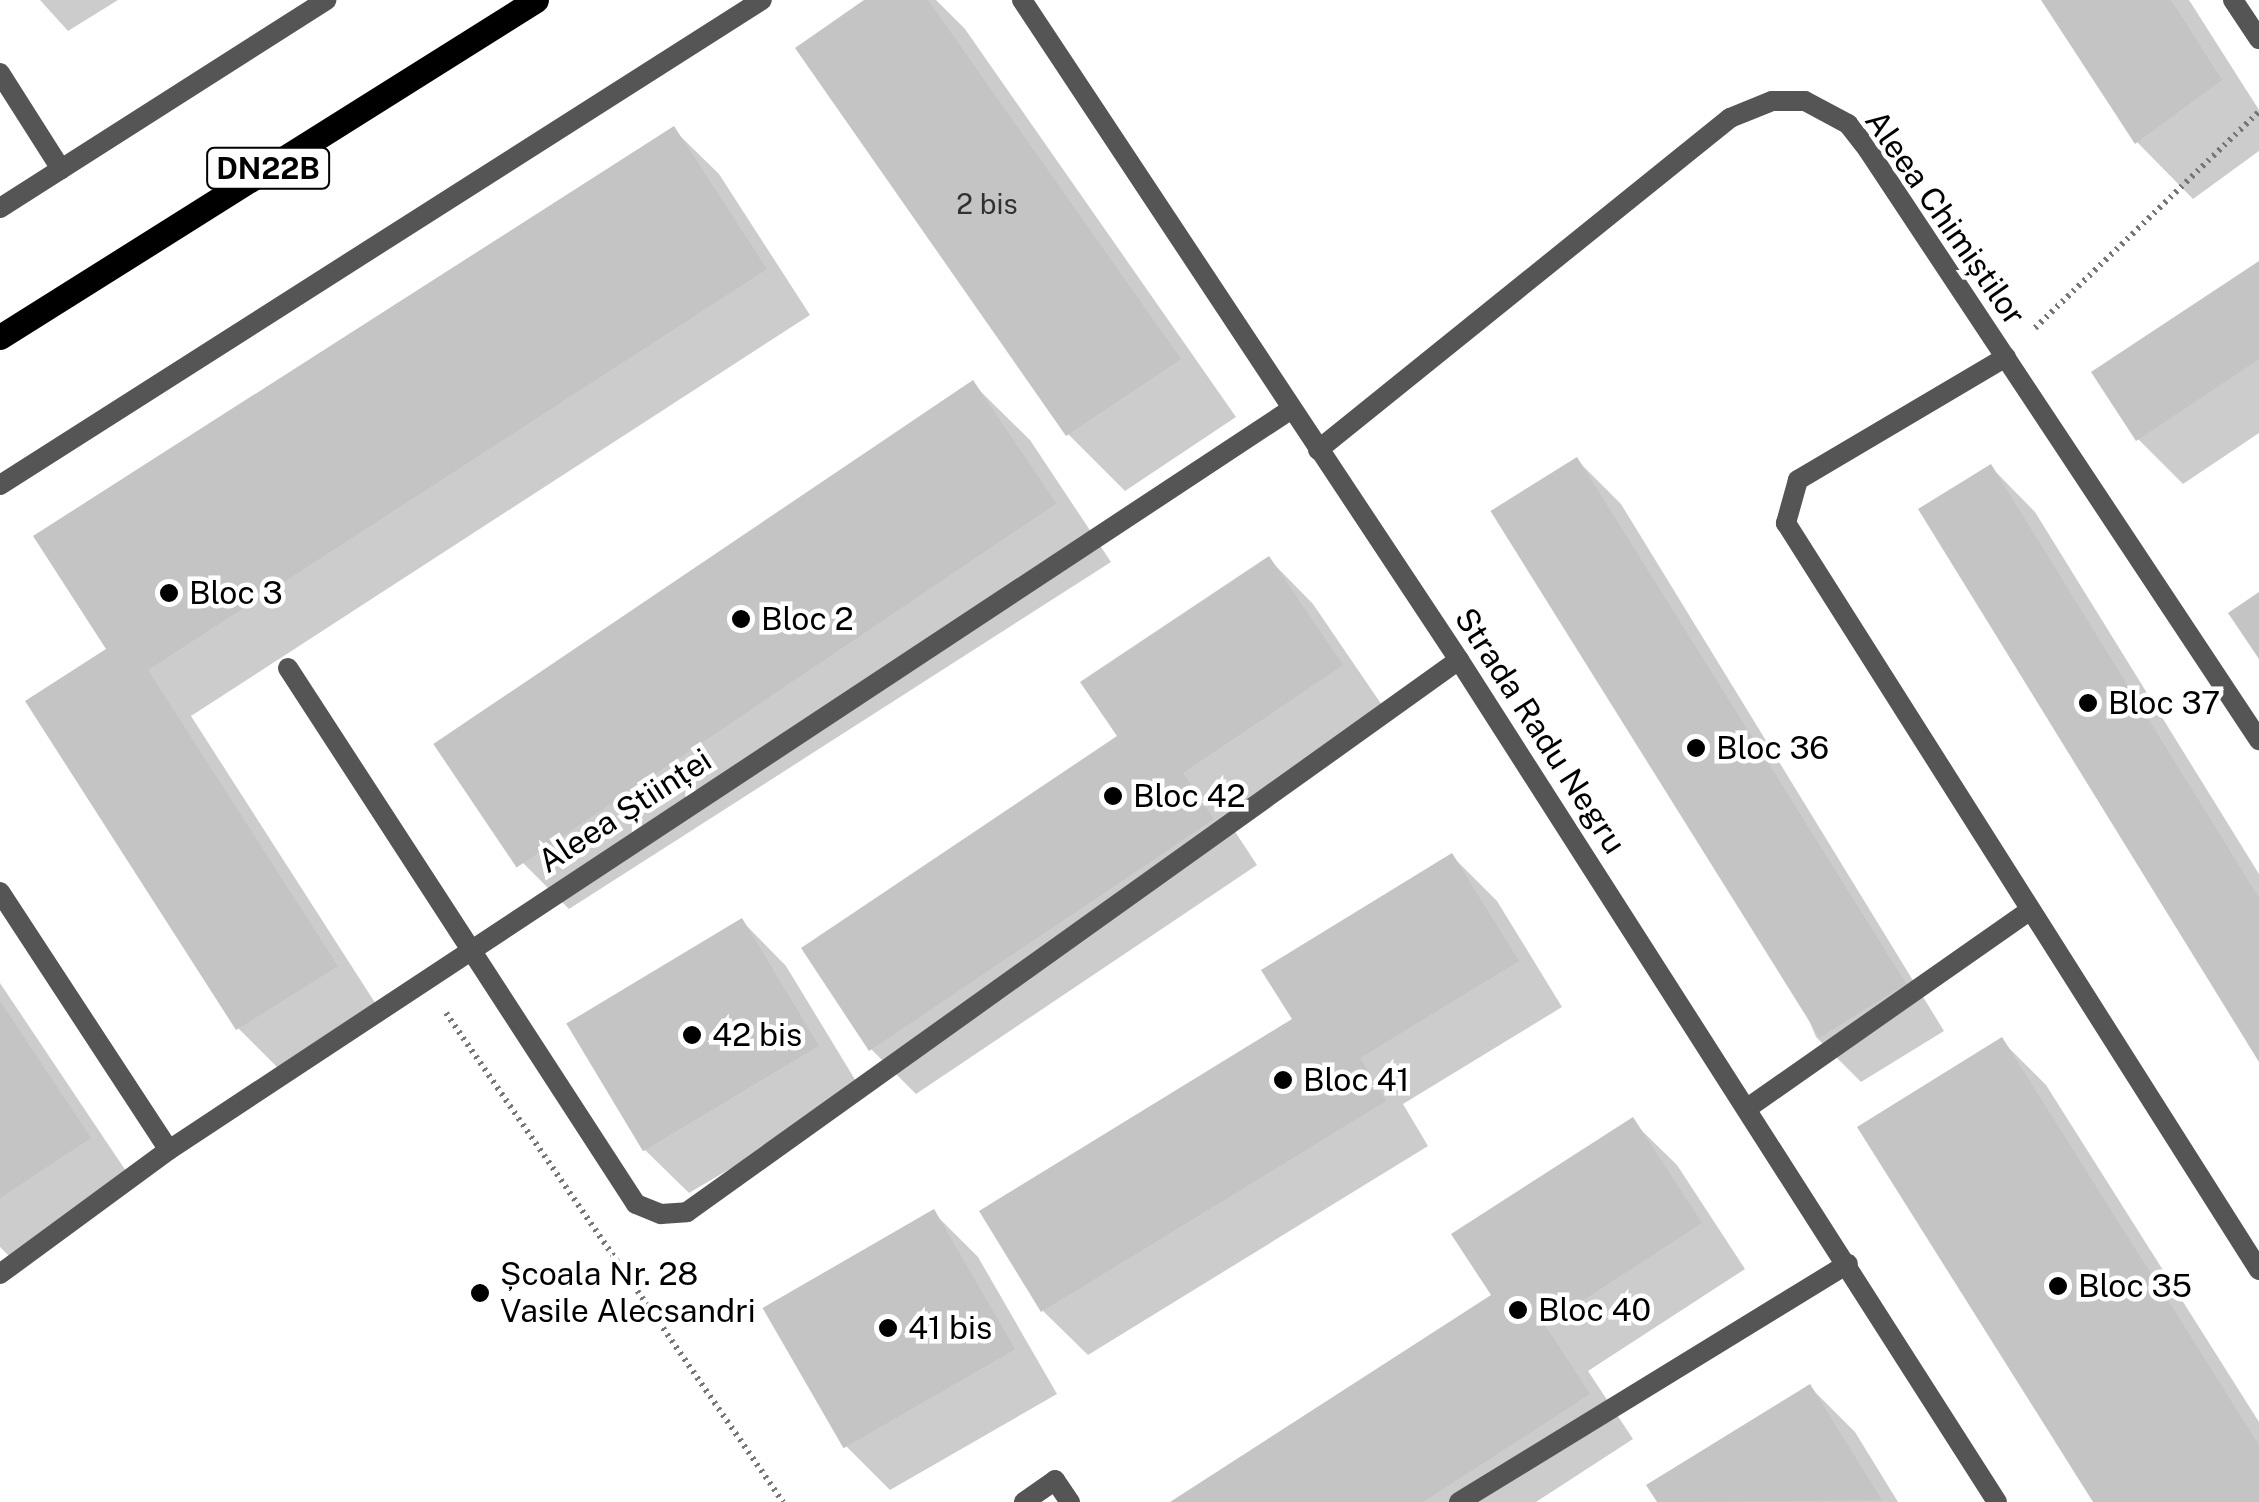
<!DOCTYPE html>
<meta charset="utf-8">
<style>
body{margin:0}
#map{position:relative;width:2259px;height:1502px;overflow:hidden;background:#fff;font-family:"Public Sans",sans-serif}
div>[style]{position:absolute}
.shadow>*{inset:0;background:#0003}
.building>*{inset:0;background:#c4c4c4;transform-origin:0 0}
.path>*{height:6px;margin-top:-3px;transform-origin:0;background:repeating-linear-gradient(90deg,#777 0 2.5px,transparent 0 7.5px)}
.lane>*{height:20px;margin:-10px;padding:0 10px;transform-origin:10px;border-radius:10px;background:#555}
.street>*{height:20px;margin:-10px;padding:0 10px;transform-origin:10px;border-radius:10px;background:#555}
.primary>*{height:25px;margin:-12.5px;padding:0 12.5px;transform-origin:12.5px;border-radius:12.5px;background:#000}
.dots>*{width:28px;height:28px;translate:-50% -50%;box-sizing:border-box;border:5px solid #fff;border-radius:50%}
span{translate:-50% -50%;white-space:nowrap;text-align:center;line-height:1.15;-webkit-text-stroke:9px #fff;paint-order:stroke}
.number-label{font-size:28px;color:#313131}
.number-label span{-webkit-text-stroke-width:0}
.shield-label span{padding:2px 8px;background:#fff;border:2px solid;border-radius:8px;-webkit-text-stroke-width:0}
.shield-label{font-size:30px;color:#000;font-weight:700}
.street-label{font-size:32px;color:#000}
.poi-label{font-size:32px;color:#000}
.left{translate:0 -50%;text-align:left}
</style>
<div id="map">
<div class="shadow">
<i style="clip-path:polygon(40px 0,118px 0,68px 31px)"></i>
<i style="clip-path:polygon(868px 0,936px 0,965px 29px,1236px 417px,1125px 491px,1068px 434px)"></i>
<i style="clip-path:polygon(2044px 0,2189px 0,2259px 110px,2259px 151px,2193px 199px,2137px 142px)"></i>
<i style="clip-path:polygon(674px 130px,719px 174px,810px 315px,191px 716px,381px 1012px,283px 1073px,238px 1028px,110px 650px)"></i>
<i style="clip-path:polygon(2259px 264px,2259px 433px,2183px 484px,2138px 439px)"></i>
<i style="clip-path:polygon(973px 384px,1030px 440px,1111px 562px,569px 909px,512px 852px)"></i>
<i style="clip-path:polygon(1577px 460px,1621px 504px,1944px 1031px,1861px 1082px,1816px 1037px)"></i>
<i style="clip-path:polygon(1991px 467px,2035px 512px,2259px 874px,2259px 1057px)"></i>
<i style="clip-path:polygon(1269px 559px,1313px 604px,1386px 711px,1226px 818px,1257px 865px,916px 1094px,871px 1049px)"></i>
<i style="clip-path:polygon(1452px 856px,1497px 901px,1562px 1007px,1403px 1104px,1428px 1146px,1088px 1355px,1043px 1311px,1295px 1019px)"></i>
<i style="clip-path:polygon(742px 921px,786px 966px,862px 1091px,689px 1193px,644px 1149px,569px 1025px)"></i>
<i style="clip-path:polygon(0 983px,134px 1183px,15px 1262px,0 1247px)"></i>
<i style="clip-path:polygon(2001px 1040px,2046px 1085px,2259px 1422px,2259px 1502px,2096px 1502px)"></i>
<i style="clip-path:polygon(1632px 1121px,1677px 1165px,1745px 1269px,1588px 1371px,1633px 1439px,1536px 1502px,1175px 1502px,1494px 1296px)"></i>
<i style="clip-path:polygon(933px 1212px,978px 1257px,1057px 1394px,890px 1490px,845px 1445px)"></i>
<i style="clip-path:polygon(1810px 1387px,1855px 1432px,1898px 1502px,1660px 1502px,1650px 1485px)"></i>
</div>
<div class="building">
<i style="clip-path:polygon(864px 0,928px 0,1181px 359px,1066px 436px,795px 48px)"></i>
<i style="clip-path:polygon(2041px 0,2171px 0,2222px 80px,2135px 144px)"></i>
<i style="clip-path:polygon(674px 126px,767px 269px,148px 670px,338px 966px,236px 1030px,25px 701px,106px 649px,33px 536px)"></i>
<i style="clip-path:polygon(2259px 261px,2259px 359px,2136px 441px,2091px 372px)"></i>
<i style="left:973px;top:380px;width:149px;height:651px;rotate:56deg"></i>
<i style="left:1577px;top:457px;width:621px;height:102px;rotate:58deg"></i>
<i style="clip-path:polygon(1991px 464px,2259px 898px,2259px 1062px,1918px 509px)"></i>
<i style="clip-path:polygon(1269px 556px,1343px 665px,1183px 773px,1214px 819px,869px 1051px,801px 948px,1117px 736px,1080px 682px)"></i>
<i style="clip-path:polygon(2259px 592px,2259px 659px,2228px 613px)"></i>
<i style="clip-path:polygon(1452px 853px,1519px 961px,1360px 1058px,1386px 1101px,1041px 1312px,979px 1211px,1292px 1019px,1261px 970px)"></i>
<i style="left:742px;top:918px;width:149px;height:205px;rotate:59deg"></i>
<i style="clip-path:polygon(0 1001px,91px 1138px,0 1198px)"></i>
<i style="clip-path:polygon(2002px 1037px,2259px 1445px,2259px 1502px,2093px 1502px,1857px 1127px)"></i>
<i style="clip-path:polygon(1633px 1117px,1702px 1223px,1545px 1325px,1590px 1394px,1423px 1502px,1170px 1502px,1491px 1295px,1451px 1234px)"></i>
<i style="left:934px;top:1209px;width:162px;height:198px;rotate:60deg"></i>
<i style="clip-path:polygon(1810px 1384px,1882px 1500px,1657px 1502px,1646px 1485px)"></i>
</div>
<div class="path">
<i style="left:2035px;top:328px;width:311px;rotate:-44deg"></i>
<i style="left:446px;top:1013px;width:594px;rotate:55.43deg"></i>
</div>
<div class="lane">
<i style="left:2233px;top:0;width:47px;rotate:56.3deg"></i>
<i style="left:0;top:208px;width:387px;rotate:-32.5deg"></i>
<i style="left:2006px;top:357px;width:242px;rotate:149.4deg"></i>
<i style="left:1798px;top:480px;width:45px;rotate:105.6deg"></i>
<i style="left:1786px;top:523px;width:884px;rotate:57.66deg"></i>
<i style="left:1318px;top:450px;width:529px;rotate:-38.86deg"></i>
<i style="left:1730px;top:118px;width:45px;rotate:-22deg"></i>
<i style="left:1772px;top:101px;width:33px"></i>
<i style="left:1805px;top:101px;width:49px;rotate:28.1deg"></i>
<i style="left:1848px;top:124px;width:33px;rotate:52deg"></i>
<i style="left:1868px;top:150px;width:708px;rotate:56.47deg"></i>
<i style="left:0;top:485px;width:903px;rotate:-32.48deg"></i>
<i style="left:288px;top:668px;width:639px;rotate:57.01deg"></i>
<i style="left:636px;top:1204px;width:27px;rotate:22deg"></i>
<i style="left:661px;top:1214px;width:26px;rotate:-4deg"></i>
<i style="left:687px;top:1212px;width:949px;rotate:-35.57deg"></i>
<i style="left:0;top:892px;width:308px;rotate:56.8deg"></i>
<i style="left:1749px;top:1107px;width:340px;rotate:-35deg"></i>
<i style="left:1024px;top:1502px;width:38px;rotate:-35deg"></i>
<i style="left:1055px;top:1480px;width:27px;rotate:56deg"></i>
<i style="left:1459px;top:1502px;width:456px;rotate:-31.5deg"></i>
</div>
<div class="street">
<i style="left:1022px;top:0;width:792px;rotate:56.49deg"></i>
<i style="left:1459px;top:660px;width:999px;rotate:57.42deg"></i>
<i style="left:0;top:73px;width:114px;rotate:57.6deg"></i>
<i style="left:0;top:1274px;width:210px;rotate:-36.3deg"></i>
<i style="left:169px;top:1150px;width:1343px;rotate:-33.43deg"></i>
</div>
<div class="primary">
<i style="left:0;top:337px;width:633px;rotate:-32.16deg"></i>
</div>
<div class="dots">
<i style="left:169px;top:593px;background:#000"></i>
<i style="left:741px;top:619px;background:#000"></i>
<i style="left:2088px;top:703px;background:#000"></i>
<i style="left:1696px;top:748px;background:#000"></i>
<i style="left:1113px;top:796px;background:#000"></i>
<i style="left:692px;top:1035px;background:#000"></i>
<i style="left:1283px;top:1080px;background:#000"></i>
<i style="left:2058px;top:1286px;background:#000"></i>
<i style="left:480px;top:1293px;background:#000"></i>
<i style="left:1518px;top:1310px;background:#000"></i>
<i style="left:888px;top:1328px;background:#000"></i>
</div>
<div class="number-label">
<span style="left:987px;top:204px">2 bis</span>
</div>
<div class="shield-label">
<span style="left:268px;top:168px">DN22B</span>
</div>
<div class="street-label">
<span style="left:1945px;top:218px;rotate:55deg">Aleea Chimiștilor</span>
<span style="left:1540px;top:731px;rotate:57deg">Strada Radu Negru</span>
<span style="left:625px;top:811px;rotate:-33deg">Aleea Științei</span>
</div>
<div class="poi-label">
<span class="left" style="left:189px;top:593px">Bloc 3</span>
<span class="left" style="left:761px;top:619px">Bloc 2</span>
<span class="left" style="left:2108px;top:703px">Bloc 37</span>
<span class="left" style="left:1716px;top:748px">Bloc 36</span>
<span class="left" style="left:1133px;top:796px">Bloc 42</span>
<span class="left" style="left:712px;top:1035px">42 bis</span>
<span class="left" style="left:1303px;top:1080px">Bloc 41</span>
<span class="left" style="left:500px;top:1293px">Școala Nr. 28<br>Vasile Alecsandri</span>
<span class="left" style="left:2078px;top:1286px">Bloc 35</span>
<span class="left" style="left:1538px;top:1310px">Bloc 40</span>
<span class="left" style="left:908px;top:1328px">41 bis</span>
</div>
</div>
